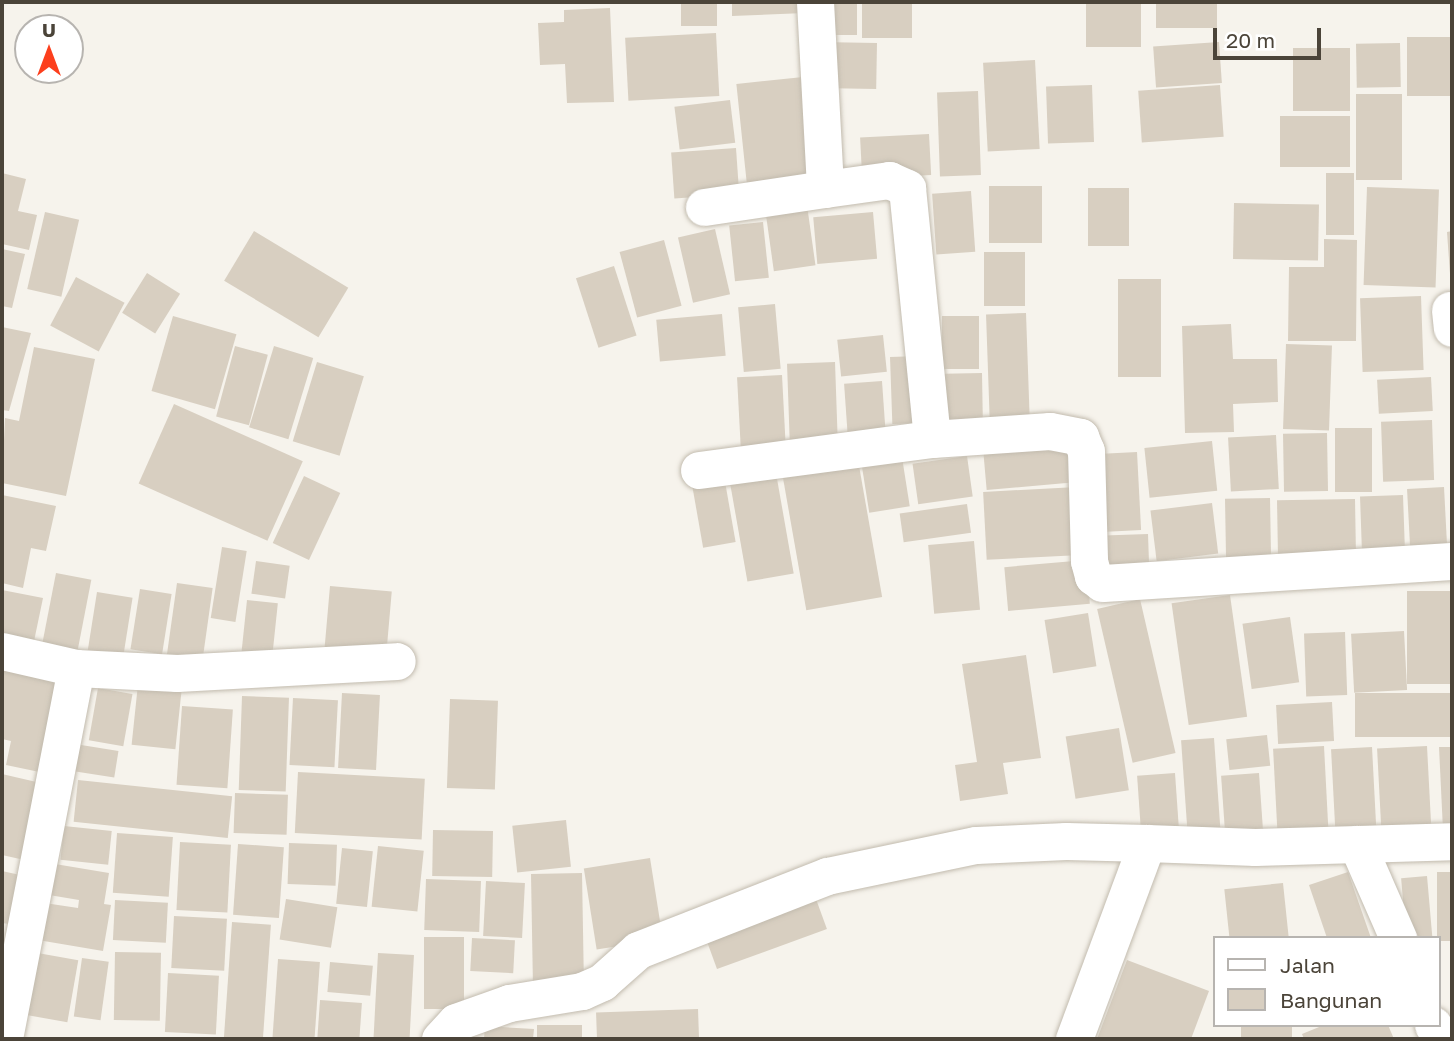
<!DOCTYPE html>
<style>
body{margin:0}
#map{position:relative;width:1454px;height:1041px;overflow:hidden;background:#f6f3ec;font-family:"Golos Text",sans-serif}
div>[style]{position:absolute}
.building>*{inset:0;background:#d8cfc1;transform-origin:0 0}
.roads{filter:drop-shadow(0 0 2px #c2bbae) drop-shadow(0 0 2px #c2bbae)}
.minor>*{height:37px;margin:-18.5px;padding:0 18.5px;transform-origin:18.5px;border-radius:18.5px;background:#fff}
span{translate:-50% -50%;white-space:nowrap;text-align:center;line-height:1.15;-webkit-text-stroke:7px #fff;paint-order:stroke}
.frame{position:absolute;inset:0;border:4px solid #4b4439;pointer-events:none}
.legend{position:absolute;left:1213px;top:936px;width:228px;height:91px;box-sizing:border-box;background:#fff;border:2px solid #b7b4b0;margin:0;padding:9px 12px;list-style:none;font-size:21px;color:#4b4439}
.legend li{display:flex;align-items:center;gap:14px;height:35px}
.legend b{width:35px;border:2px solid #b7b4b0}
.north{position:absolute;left:14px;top:14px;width:70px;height:70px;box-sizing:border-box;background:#fff;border:2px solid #b7b4b0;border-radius:50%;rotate:0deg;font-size:19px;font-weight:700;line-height:28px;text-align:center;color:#4b4439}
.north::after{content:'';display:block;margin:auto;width:24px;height:32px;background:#fc3f1d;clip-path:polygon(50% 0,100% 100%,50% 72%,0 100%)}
.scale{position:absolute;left:1213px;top:28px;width:108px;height:32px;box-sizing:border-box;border:4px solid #4b4439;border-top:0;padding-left:9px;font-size:21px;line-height:24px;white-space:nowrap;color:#4b4439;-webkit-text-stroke:5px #fff;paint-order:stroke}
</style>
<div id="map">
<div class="building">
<i style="left:681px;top:2px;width:36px;height:24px"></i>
<i style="clip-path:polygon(732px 2px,804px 2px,805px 13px,732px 16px)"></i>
<i style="left:819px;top:2px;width:38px;height:33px"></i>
<i style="left:862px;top:2px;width:50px;height:36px"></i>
<i style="left:1086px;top:2px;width:55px;height:45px"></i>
<i style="left:1156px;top:2px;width:61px;height:26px"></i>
<i style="clip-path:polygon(610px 8px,614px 102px,567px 103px,565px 64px,540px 65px,538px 23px,564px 22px,564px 10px)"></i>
<i style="left:716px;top:33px;width:63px;height:91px;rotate:87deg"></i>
<i style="left:1452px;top:37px;width:59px;height:45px;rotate:90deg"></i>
<i style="left:820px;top:42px;width:57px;height:46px;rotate:1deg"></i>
<i style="left:1219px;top:42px;width:41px;height:66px;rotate:86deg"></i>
<i style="left:1400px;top:43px;width:44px;height:44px;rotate:89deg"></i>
<i style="left:1293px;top:48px;width:57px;height:63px"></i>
<i style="left:1035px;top:60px;width:89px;height:52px;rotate:87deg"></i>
<i style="left:803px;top:77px;width:104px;height:67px;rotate:84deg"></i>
<i style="left:1092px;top:85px;width:57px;height:46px;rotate:88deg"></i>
<i style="left:1220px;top:85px;width:52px;height:82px;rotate:86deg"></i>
<i style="left:978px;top:91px;width:84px;height:41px;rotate:88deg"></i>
<i style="left:1356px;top:94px;width:46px;height:86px"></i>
<i style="left:730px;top:100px;width:43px;height:56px;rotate:83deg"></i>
<i style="left:1350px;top:116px;width:51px;height:70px;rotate:90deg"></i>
<i style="left:929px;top:134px;width:41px;height:69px;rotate:87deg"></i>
<i style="left:736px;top:148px;width:46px;height:65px;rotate:86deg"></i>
<i style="clip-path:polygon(2px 173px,26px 179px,18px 211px,37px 215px,29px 250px,2px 244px)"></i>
<i style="left:1326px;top:173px;width:28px;height:62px"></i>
<i style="left:1042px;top:186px;width:57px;height:53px;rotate:90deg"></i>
<i style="left:1367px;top:187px;width:72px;height:98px;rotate:2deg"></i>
<i style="left:1129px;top:188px;width:58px;height:41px;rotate:90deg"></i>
<i style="left:971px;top:191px;width:61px;height:39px;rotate:86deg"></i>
<i style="left:806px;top:198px;width:68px;height:42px;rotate:82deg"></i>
<i style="left:1234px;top:203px;width:85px;height:56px;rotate:1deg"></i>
<i style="left:45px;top:212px;width:35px;height:79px;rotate:13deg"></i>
<i style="left:873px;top:212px;width:47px;height:60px;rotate:85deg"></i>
<i style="left:763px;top:222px;width:56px;height:34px;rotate:84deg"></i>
<i style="left:715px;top:229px;width:67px;height:38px;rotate:77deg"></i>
<i style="left:254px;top:231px;width:110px;height:58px;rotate:31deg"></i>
<i style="clip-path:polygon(1452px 231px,1452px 274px,1450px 274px,1447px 232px)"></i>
<i style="clip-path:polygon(1324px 239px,1357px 240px,1356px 341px,1288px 341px,1289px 267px,1324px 267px)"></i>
<i style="left:664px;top:240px;width:68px;height:46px;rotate:75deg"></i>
<i style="clip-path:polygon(2px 249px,25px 254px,12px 308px,2px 306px)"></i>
<i style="left:984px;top:252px;width:41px;height:54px"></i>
<i style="left:614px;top:266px;width:73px;height:40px;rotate:72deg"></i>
<i style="left:147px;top:273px;width:39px;height:47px;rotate:32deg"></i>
<i style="left:76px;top:277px;width:55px;height:55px;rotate:28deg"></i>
<i style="left:1118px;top:279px;width:43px;height:98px"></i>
<i style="left:1421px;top:296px;width:74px;height:61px;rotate:88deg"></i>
<i style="left:775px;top:304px;width:65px;height:37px;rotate:85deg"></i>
<i style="left:1026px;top:313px;width:103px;height:40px;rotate:88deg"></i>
<i style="left:722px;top:314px;width:42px;height:66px;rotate:85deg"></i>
<i style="left:173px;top:316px;width:66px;height:78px;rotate:16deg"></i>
<i style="left:942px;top:316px;width:37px;height:53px"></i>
<i style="clip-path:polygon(1231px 324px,1233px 359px,1277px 359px,1278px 402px,1233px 404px,1234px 432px,1185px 433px,1182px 326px)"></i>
<i style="clip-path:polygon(2px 327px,31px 333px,9px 411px,2px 410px)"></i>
<i style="left:883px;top:335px;width:37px;height:46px;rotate:84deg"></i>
<i style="left:1286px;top:344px;width:46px;height:85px;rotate:2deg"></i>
<i style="left:235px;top:346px;width:34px;height:73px;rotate:15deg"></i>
<i style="left:274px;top:346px;width:41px;height:85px;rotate:17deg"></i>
<i style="clip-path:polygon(34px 347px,95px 359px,66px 496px,2px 483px,5px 418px,19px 421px)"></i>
<i style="left:920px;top:356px;width:67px;height:30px;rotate:88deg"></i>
<i style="left:317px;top:362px;width:49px;height:83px;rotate:17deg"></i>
<i style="left:835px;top:362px;width:78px;height:48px;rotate:88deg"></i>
<i style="left:982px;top:373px;width:54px;height:38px;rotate:89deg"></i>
<i style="left:782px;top:375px;width:70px;height:45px;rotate:87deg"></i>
<i style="left:1431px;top:377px;width:34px;height:54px;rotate:87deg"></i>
<i style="left:882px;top:381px;width:60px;height:38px;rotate:86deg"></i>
<i style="left:174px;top:404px;width:141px;height:87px;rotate:24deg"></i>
<i style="left:1432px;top:420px;width:60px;height:51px;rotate:88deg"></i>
<i style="left:1335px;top:428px;width:37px;height:64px"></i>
<i style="left:1327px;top:433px;width:58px;height:44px;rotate:89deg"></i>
<i style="left:1276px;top:435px;width:54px;height:48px;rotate:87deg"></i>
<i style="left:1212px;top:441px;width:50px;height:68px;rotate:84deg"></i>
<i style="left:1077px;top:444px;width:38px;height:94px;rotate:85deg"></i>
<i style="left:901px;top:451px;width:56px;height:41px;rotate:81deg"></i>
<i style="left:1137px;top:452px;width:78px;height:44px;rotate:87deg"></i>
<i style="left:967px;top:456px;width:41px;height:55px;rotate:82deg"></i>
<i style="left:858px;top:460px;width:139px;height:77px;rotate:80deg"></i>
<i style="left:776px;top:473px;width:102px;height:47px;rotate:80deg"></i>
<i style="left:304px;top:476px;width:40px;height:74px;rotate:25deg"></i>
<i style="left:724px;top:476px;width:67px;height:33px;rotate:80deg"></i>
<i style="left:1077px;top:487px;width:68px;height:94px;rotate:87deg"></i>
<i style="left:1444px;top:487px;width:68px;height:37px;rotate:87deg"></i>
<i style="clip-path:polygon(2px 495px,56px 506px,46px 551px,31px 548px,23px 588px,2px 583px)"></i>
<i style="left:1403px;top:495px;width:59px;height:43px;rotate:88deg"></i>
<i style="left:1270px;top:498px;width:60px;height:45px;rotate:89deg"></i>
<i style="left:1355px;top:499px;width:63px;height:78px;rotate:89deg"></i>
<i style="left:1212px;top:503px;width:51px;height:62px;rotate:83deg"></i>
<i style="left:967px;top:504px;width:29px;height:68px;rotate:82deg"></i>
<i style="left:1148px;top:534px;width:37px;height:51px;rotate:88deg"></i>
<i style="left:974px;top:541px;width:69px;height:46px;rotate:85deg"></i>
<i style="left:222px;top:547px;width:25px;height:72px;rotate:9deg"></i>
<i style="left:1086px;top:560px;width:44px;height:82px;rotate:85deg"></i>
<i style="left:256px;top:561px;width:34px;height:33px;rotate:8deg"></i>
<i style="left:56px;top:573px;width:36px;height:73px;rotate:11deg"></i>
<i style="left:177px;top:583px;width:36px;height:73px;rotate:8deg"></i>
<i style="left:330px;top:586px;width:62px;height:67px;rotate:5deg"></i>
<i style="left:140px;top:589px;width:32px;height:61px;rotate:9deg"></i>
<i style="clip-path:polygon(2px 590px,43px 598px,33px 646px,2px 640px)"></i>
<i style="left:1452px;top:591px;width:93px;height:45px;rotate:90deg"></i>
<i style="left:97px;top:592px;width:36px;height:59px;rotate:9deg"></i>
<i style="left:1230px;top:595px;width:123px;height:59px;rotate:82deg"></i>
<i style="left:1140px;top:599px;width:158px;height:44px;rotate:77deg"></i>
<i style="left:247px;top:600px;width:31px;height:58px;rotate:6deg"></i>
<i style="left:1088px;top:613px;width:54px;height:44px;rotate:81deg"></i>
<i style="left:1290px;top:617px;width:66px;height:48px;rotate:82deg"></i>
<i style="left:1404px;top:631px;width:59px;height:53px;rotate:87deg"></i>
<i style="left:1345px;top:632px;width:63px;height:41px;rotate:88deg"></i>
<i style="clip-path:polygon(1026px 655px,1041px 758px,1003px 763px,1008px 794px,960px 801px,955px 765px,977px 762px,962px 664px)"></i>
<i style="clip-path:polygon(2px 665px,69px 679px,49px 774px,6px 765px,11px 741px,2px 739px)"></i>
<i style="left:138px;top:684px;width:44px;height:61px;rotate:6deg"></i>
<i style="left:98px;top:688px;width:35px;height:53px;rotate:10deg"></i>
<i style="left:342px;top:693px;width:38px;height:75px;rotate:3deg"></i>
<i style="left:1452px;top:693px;width:44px;height:97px;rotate:90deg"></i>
<i style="left:242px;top:696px;width:47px;height:94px;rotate:2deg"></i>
<i style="left:293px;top:698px;width:45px;height:67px;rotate:3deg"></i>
<i style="left:450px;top:699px;width:48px;height:89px;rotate:2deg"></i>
<i style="left:1332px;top:702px;width:39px;height:56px;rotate:87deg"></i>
<i style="left:182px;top:706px;width:51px;height:79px;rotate:4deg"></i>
<i style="left:1119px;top:728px;width:63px;height:54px;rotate:81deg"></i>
<i style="left:1267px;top:735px;width:31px;height:41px;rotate:84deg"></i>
<i style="left:1214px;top:738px;width:92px;height:33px;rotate:86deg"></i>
<i style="left:75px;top:744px;width:44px;height:27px;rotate:9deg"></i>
<i style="left:1324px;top:746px;width:90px;height:51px;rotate:87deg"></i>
<i style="left:1427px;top:746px;width:86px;height:50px;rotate:87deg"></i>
<i style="left:1372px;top:747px;width:87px;height:41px;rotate:87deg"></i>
<i style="clip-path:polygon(1439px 747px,1452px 747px,1452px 829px,1443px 830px)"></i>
<i style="left:298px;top:772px;width:127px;height:61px;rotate:3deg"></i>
<i style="left:1175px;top:773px;width:59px;height:38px;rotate:86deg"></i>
<i style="left:1259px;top:773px;width:62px;height:38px;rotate:86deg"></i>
<i style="clip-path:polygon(2px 774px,45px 784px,29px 861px,2px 855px)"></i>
<i style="left:78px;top:780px;width:155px;height:42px;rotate:6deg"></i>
<i style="left:235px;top:793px;width:53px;height:40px;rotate:2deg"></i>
<i style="left:566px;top:820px;width:47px;height:54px;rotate:84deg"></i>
<i style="left:64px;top:826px;width:48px;height:34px;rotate:6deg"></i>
<i style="left:433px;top:830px;width:60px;height:46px;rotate:1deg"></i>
<i style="left:117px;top:833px;width:56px;height:60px;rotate:4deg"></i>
<i style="left:180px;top:842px;width:51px;height:68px;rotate:3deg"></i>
<i style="left:289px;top:843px;width:48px;height:41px;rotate:2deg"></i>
<i style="left:238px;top:844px;width:46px;height:71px;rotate:4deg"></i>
<i style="left:378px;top:846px;width:46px;height:61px;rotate:6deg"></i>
<i style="left:342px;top:848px;width:31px;height:56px;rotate:6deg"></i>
<i style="left:650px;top:858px;width:82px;height:67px;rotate:81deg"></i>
<i style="clip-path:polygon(49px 863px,109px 873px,104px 904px,111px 905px,103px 951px,32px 939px,38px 902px,78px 908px,79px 900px,43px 894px)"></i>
<i style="clip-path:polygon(2px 871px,20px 875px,9px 924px,2px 923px)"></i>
<i style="clip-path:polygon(1348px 872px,1371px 938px,1327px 938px,1309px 885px)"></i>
<i style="left:1452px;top:872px;width:69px;height:15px;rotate:90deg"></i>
<i style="left:582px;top:873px;width:113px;height:51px;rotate:89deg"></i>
<i style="left:1427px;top:876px;width:62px;height:26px;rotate:85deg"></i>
<i style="left:426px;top:879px;width:55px;height:51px;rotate:2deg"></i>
<i style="left:486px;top:881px;width:39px;height:55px;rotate:3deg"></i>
<i style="left:1283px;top:883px;width:55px;height:59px;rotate:84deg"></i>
<i style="left:286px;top:899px;width:52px;height:41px;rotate:9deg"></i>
<i style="left:816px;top:899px;width:32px;height:117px;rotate:70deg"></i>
<i style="left:115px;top:900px;width:53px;height:40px;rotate:3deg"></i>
<i style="left:174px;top:916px;width:53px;height:52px;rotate:3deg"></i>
<i style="left:232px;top:922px;width:39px;height:117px;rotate:4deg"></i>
<i style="left:424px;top:937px;width:40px;height:72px"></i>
<i style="left:472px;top:938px;width:43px;height:33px;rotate:3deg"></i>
<i style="left:32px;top:952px;width:47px;height:63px;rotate:10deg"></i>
<i style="left:115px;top:952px;width:46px;height:68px;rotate:1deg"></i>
<i style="left:378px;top:953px;width:36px;height:86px;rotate:3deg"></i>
<i style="left:82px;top:958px;width:27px;height:59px;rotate:8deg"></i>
<i style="left:278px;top:959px;width:42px;height:80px;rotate:4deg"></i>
<i style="clip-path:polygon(1127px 960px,1209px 991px,1191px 1039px,1097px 1039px)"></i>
<i style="left:330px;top:962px;width:43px;height:30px;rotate:5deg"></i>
<i style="left:168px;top:973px;width:51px;height:59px;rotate:3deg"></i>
<i style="left:320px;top:1000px;width:42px;height:39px;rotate:4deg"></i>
<i style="left:698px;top:1009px;width:30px;height:102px;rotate:88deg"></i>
<i style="left:582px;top:1025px;width:14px;height:45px;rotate:90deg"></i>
<i style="left:1241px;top:1025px;width:51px;height:14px"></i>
<i style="clip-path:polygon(1324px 1025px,1388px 1025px,1394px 1039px,1304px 1039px,1302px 1034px)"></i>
<i style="clip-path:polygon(485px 1026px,534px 1029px,533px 1039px,484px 1039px)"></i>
</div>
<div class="roads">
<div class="minor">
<i style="left:815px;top:2px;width:187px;rotate:86.9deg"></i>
<i style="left:825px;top:189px;width:65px;rotate:-8deg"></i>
<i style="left:889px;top:180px;width:20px;rotate:24deg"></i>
<i style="left:907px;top:188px;width:252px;rotate:84.3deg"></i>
<i style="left:932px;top:439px;width:118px;rotate:-3.9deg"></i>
<i style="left:1050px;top:431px;width:31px;rotate:11deg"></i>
<i style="left:1080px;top:437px;width:15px;rotate:67deg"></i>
<i style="left:1086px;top:451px;width:110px;rotate:88.4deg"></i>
<i style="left:1089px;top:561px;width:16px;rotate:75deg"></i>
<i style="left:1093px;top:576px;width:11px;rotate:38deg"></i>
<i style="left:1102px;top:583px;width:351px;rotate:-3.6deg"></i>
<i style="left:704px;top:207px;width:122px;rotate:-8.5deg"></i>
<i style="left:1450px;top:310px;width:18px;rotate:84deg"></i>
<i style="left:699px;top:470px;width:235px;rotate:-7.6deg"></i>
<i style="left:2px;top:651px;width:76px;rotate:12.9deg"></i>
<i style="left:76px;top:668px;width:378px;rotate:101deg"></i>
<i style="left:76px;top:668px;width:101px;rotate:2.8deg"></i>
<i style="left:177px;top:673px;width:220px;rotate:-3.1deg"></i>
<i style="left:1357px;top:844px;width:103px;rotate:66.4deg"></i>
<i style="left:1433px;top:1025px;width:16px;rotate:60deg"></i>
<i style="left:440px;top:1039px;width:23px;rotate:-47deg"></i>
<i style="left:456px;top:1022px;width:56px;rotate:-19.7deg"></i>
<i style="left:509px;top:1003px;width:74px;rotate:-9.3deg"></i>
<i style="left:582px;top:991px;width:22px;rotate:-24deg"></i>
<i style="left:602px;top:982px;width:48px;rotate:-41.6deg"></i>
<i style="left:638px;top:950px;width:203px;rotate:-21.4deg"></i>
<i style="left:827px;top:876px;width:152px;rotate:-11.8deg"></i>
<i style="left:976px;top:845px;width:90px;rotate:-2.5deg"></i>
<i style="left:1066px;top:841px;width:81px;rotate:1.4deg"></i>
<i style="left:1074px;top:1039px;width:209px;rotate:-69.6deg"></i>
<i style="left:1147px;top:843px;width:108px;rotate:2.1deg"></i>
<i style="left:1255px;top:847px;width:197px;rotate:-1.7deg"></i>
</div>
</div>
<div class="frame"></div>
<ul class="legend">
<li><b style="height:9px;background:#fff"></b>Jalan</li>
<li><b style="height:19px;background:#d8cfc1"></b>Bangunan</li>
</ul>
<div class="north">U</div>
<div class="scale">20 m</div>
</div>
